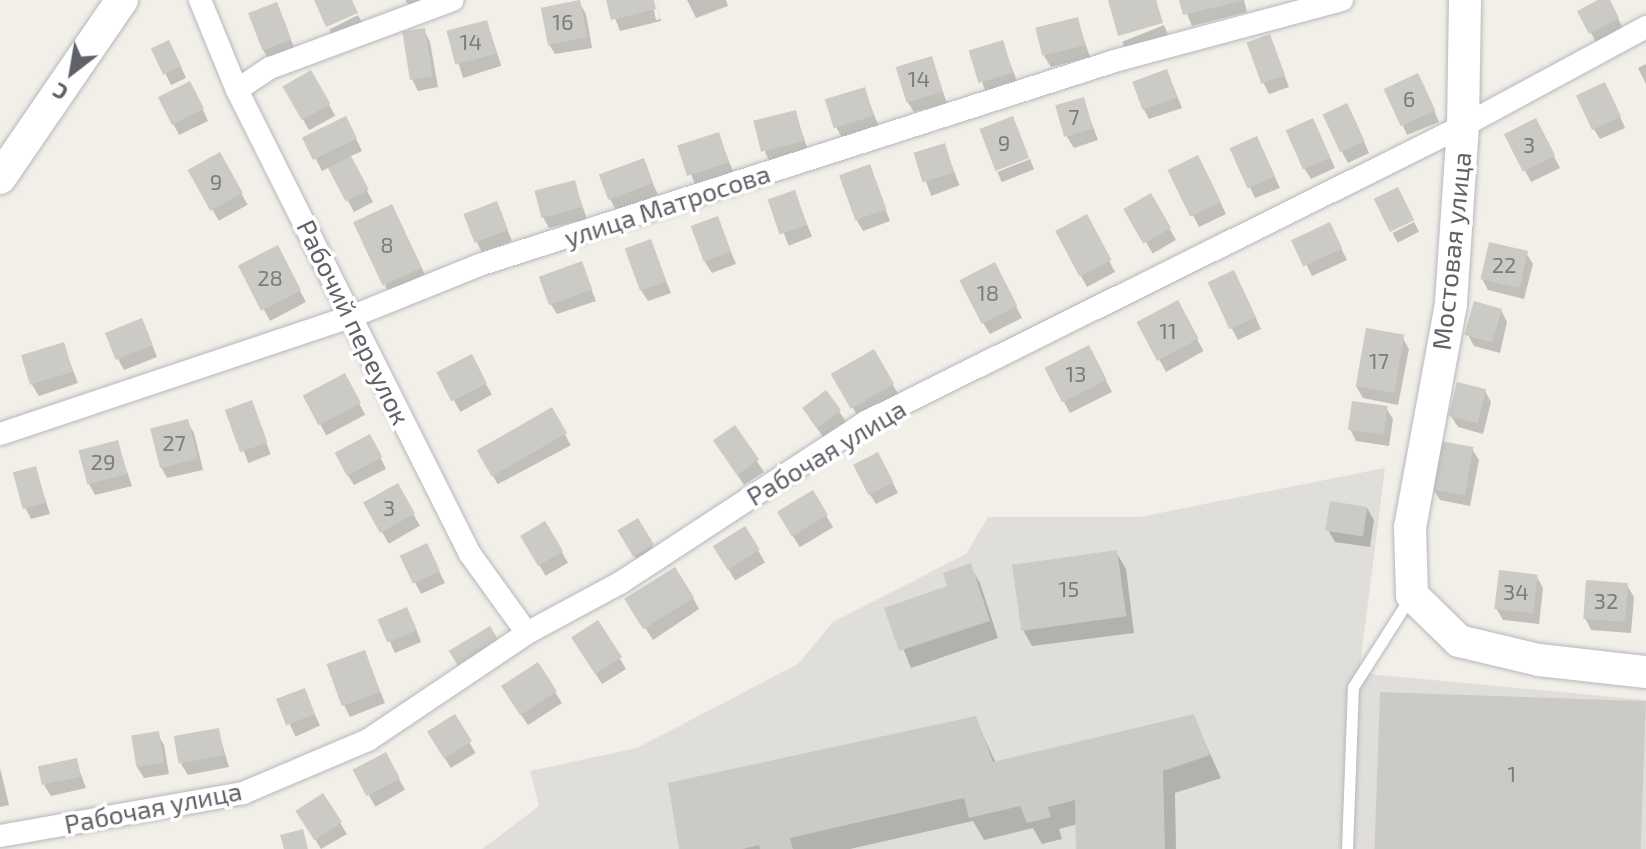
<!DOCTYPE html>
<meta charset="utf-8">
<style>
body{margin:0}
#map{position:relative;width:1646px;height:849px;overflow:hidden;background:#f1efe8;font-family:"Exo 2",sans-serif}
div>[style]{position:absolute}
.industrial>*{inset:0;background:#e0deda}
.shadow>*{inset:0;background:#0003;transform-origin:0 0}
.building>*{inset:0;background:#cccac5;transform-origin:0 0}
.roads{filter:drop-shadow(0 0 2px #b5b8bc) drop-shadow(0 0 2px #b5b8bc)}
.lane>*{height:11px;margin:-5.5px;padding:0 5.5px;transform-origin:5.5px;border-radius:5.5px;background:#fff}
.street>*{height:22px;margin:-11px;padding:0 11px;transform-origin:11px;border-radius:11px;background:#fff}
.secondary>*{height:32px;margin:-16px;padding:0 16px;transform-origin:16px;border-radius:16px;background:#fff}
span{translate:-50% -50%;white-space:nowrap;text-align:center;line-height:1.15;-webkit-text-stroke:7px #fff;paint-order:stroke}
.number-label{font-size:22px;color:#7a7d7f}
.number-label span{-webkit-text-stroke-width:0}
.street-label{font-size:26px;color:#5f6368}
.north{position:absolute;left:32px;top:32px;width:80px;height:80px;-webkit-text-stroke:6px #fff;paint-order:stroke;rotate:211deg;font-size:22px;font-weight:700;line-height:32px;text-align:center;color:#5f6368}
.north::after{content:'';display:block;margin:auto;width:28px;height:36px;background:#5f6368;clip-path:polygon(50% 0,100% 100%,50% 72%,0 100%)}
</style>
<div id="map">
<div class="industrial">
<i style="clip-path:polygon(1385px 468px,1359px 673px,1646px 700px,1646px 849px,482px 849px,539px 806px,530px 771px,637px 748px,798px 664px,833px 622px,966px 554px,988px 517px,1140px 517px)"></i>
</div>
<div class="shadow">
<i style="clip-path:polygon(405px 0,420px 0,409px 6px)"></i>
<i style="clip-path:polygon(608px 0,652px 0,656px 20px,660px 19px,656px 0,661px 21px,620px 31px)"></i>
<i style="clip-path:polygon(687px 0,726px 0,728px 6px,696px 18px)"></i>
<i style="clip-path:polygon(1181px 0,1244px 0,1247px 12px,1192px 26px)"></i>
<i style="clip-path:polygon(1602px 0,1608px 0,1624px 30px,1597px 44px,1591px 33px)"></i>
<i style="clip-path:polygon(579px 2px,586px 14px,592px 48px,555px 54px,548px 43px)"></i>
<i style="clip-path:polygon(277px 4px,295px 50px,269px 60px,262px 48px)"></i>
<i style="left:358px;top:15px;width:11px;height:32px;rotate:63deg"></i>
<i style="clip-path:polygon(1077px 19px,1090px 57px,1051px 67px,1044px 56px)"></i>
<i style="left:487px;top:22px;width:46px;height:40px;rotate:72deg"></i>
<i style="left:1164px;top:25px;width:11px;height:45px;rotate:68deg"></i>
<i style="clip-path:polygon(424px 30px,430px 42px,438px 87px,418px 91px,412px 79px)"></i>
<i style="clip-path:polygon(1269px 36px,1289px 87px,1269px 94px,1263px 82px)"></i>
<i style="left:1002px;top:42px;width:44px;height:33px;rotate:69deg"></i>
<i style="clip-path:polygon(154px 50px,175px 54px,186px 78px,171px 85px)"></i>
<i style="clip-path:polygon(931px 58px,947px 103px,914px 112px,907px 101px)"></i>
<i style="clip-path:polygon(1646px 64px,1646px 84px,1638px 68px)"></i>
<i style="clip-path:polygon(1167px 71px,1182px 108px,1149px 119px,1143px 108px)"></i>
<i style="left:311px;top:72px;width:50px;height:30px;rotate:61deg"></i>
<i style="clip-path:polygon(1424px 86px,1439px 122px,1407px 135px,1386px 89px)"></i>
<i style="clip-path:polygon(864px 89px,879px 127px,842px 138px,836px 127px)"></i>
<i style="clip-path:polygon(196px 95px,208px 121px,179px 135px,160px 98px)"></i>
<i style="clip-path:polygon(1611px 96px,1625px 128px,1600px 139px,1593px 128px)"></i>
<i style="clip-path:polygon(1083px 100px,1098px 140px,1074px 148px,1067px 137px)"></i>
<i style="clip-path:polygon(795px 112px,809px 153px,771px 164px,765px 152px)"></i>
<i style="clip-path:polygon(1353px 116px,1369px 153px,1348px 163px,1342px 152px)"></i>
<i style="clip-path:polygon(352px 130px,362px 151px,349px 157px,373px 202px,354px 212px,330px 167px,322px 171px,305px 138px)"></i>
<i style="clip-path:polygon(1318px 131px,1335px 168px,1311px 179px,1304px 168px)"></i>
<i style="clip-path:polygon(1541px 131px,1560px 168px,1531px 182px,1506px 134px)"></i>
<i style="left:718px;top:134px;width:42px;height:40px;rotate:68deg"></i>
<i style="left:944px;top:145px;width:43px;height:30px;rotate:69deg"></i>
<i style="clip-path:polygon(1232px 150px,1263px 150px,1280px 188px,1255px 198px)"></i>
<i style="left:220px;top:155px;width:57px;height:33px;rotate:61deg"></i>
<i style="left:1030px;top:159px;width:11px;height:35px;rotate:68deg"></i>
<i style="clip-path:polygon(643px 161px,658px 195px,616px 210px,610px 199px)"></i>
<i style="clip-path:polygon(869px 166px,890px 221px,863px 231px,856px 219px)"></i>
<i style="clip-path:polygon(1204px 168px,1226px 214px,1199px 227px,1170px 171px)"></i>
<i style="clip-path:polygon(574px 182px,587px 219px,549px 228px,543px 217px)"></i>
<i style="left:794px;top:192px;width:48px;height:25px;rotate:68deg"></i>
<i style="left:1150px;top:195px;width:52px;height:27px;rotate:60deg"></i>
<i style="clip-path:polygon(496px 203px,512px 241px,482px 252px,476px 241px)"></i>
<i style="clip-path:polygon(398px 218px,427px 279px,391px 296px,385px 285px)"></i>
<i style="clip-path:polygon(717px 218px,736px 264px,712px 273px,705px 262px)"></i>
<i style="left:1414px;top:222px;width:11px;height:24px;rotate:63deg"></i>
<i style="clip-path:polygon(1092px 228px,1115px 272px,1087px 287px,1081px 276px)"></i>
<i style="clip-path:polygon(1335px 236px,1347px 260px,1312px 276px,1294px 240px)"></i>
<i style="clip-path:polygon(650px 241px,671px 293px,648px 301px,641px 290px)"></i>
<i style="clip-path:polygon(1526px 253px,1533px 264px,1524px 299px,1488px 290px,1482px 279px)"></i>
<i style="clip-path:polygon(283px 259px,306px 302px,270px 321px,241px 266px)"></i>
<i style="clip-path:polygon(581px 264px,596px 301px,557px 314px,550px 303px)"></i>
<i style="clip-path:polygon(1000px 276px,1022px 318px,990px 334px,983px 323px)"></i>
<i style="clip-path:polygon(1240px 284px,1261px 329px,1238px 340px,1232px 329px)"></i>
<i style="left:1177px;top:303px;width:55px;height:43px;rotate:61deg"></i>
<i style="clip-path:polygon(1501px 310px,1507px 322px,1500px 353px,1474px 346px,1468px 335px)"></i>
<i style="clip-path:polygon(147px 332px,157px 357px,124px 370px,118px 359px)"></i>
<i style="clip-path:polygon(1402px 337px,1409px 349px,1398px 405px,1363px 398px,1356px 386px)"></i>
<i style="clip-path:polygon(63px 345px,78px 383px,39px 396px,32px 385px)"></i>
<i style="left:873px;top:352px;width:51px;height:46px;rotate:59deg"></i>
<i style="left:471px;top:357px;width:43px;height:36px;rotate:61deg"></i>
<i style="clip-path:polygon(1095px 359px,1112px 392px,1070px 413px,1064px 402px)"></i>
<i style="left:344px;top:375px;width:45px;height:44px;rotate:62deg"></i>
<i style="clip-path:polygon(1485px 391px,1491px 402px,1483px 434px,1458px 427px,1451px 416px)"></i>
<i style="left:251px;top:403px;width:55px;height:24px;rotate:69deg"></i>
<i style="clip-path:polygon(1386px 408px,1393px 419px,1389px 446px,1356px 441px,1350px 429px)"></i>
<i style="left:552px;top:410px;width:40px;height:83px;rotate:62deg"></i>
<i style="clip-path:polygon(839px 411px,846px 422px,824px 438px,810px 419px)"></i>
<i style="clip-path:polygon(187px 421px,194px 433px,203px 470px,167px 478px,161px 467px)"></i>
<i style="clip-path:polygon(735px 428px,764px 472px,744px 485px,722px 452px)"></i>
<i style="clip-path:polygon(117px 442px,132px 486px,95px 495px,89px 484px)"></i>
<i style="clip-path:polygon(376px 448px,386px 469px,354px 485px,347px 474px)"></i>
<i style="clip-path:polygon(1472px 449px,1479px 460px,1470px 506px,1440px 500px,1433px 489px)"></i>
<i style="clip-path:polygon(884px 466px,898px 493px,876px 504px,869px 493px)"></i>
<i style="clip-path:polygon(35px 468px,50px 514px,31px 519px,25px 507px)"></i>
<i style="left:397px;top:486px;width:46px;height:36px;rotate:60deg"></i>
<i style="left:812px;top:492px;width:41px;height:39px;rotate:59deg"></i>
<i style="clip-path:polygon(1367px 508px,1374px 520px,1370px 547px,1335px 542px,1328px 530px)"></i>
<i style="left:637px;top:521px;width:42px;height:20px;rotate:59deg"></i>
<i style="left:545px;top:523px;width:46px;height:26px;rotate:60deg"></i>
<i style="left:745px;top:529px;width:39px;height:35px;rotate:59deg"></i>
<i style="clip-path:polygon(1116px 552px,1126px 569px,1134px 633px,1032px 646px,1022px 628px)"></i>
<i style="clip-path:polygon(402px 557px,432px 557px,445px 583px,421px 594px)"></i>
<i style="clip-path:polygon(970px 566px,980px 583px,998px 638px,911px 668px,887px 609px,950px 588px)"></i>
<i style="clip-path:polygon(1537px 577px,1543px 588px,1539px 624px,1503px 620px,1496px 608px)"></i>
<i style="clip-path:polygon(1627px 585px,1634px 597px,1631px 633px,1591px 630px,1585px 618px)"></i>
<i style="clip-path:polygon(693px 598px,699px 609px,653px 640px,635px 612px)"></i>
<i style="clip-path:polygon(380px 620px,413px 621px,421px 642px,395px 653px)"></i>
<i style="clip-path:polygon(598px 622px,626px 669px,602px 684px,580px 649px)"></i>
<i style="clip-path:polygon(364px 652px,385px 703px,350px 717px,344px 705px)"></i>
<i style="left:304px;top:691px;width:38px;height:27px;rotate:65deg"></i>
<i style="clip-path:polygon(555px 692px,562px 703px,528px 725px,510px 698px)"></i>
<i style="clip-path:polygon(1193px 716px,1221px 778px,1175px 793px,1176px 849px,1078px 849px,1078px 824px,1059px 829px,1062px 839px,1042px 844px,1033px 828px,984px 840px,973px 821px,850px 849px,681px 849px,975px 718px,996px 763px)"></i>
<i style="left:454px;top:717px;width:42px;height:29px;rotate:59deg"></i>
<i style="clip-path:polygon(218px 730px,229px 767px,188px 775px,181px 764px)"></i>
<i style="clip-path:polygon(157px 733px,164px 745px,169px 774px,144px 778px,137px 767px)"></i>
<i style="left:385px;top:755px;width:40px;height:34px;rotate:60deg"></i>
<i style="clip-path:polygon(76px 761px,86px 788px,51px 796px,44px 785px)"></i>
<i style="clip-path:polygon(0 768px,9px 805px,0 807px)"></i>
<i style="clip-path:polygon(298px 811px,340px 823px,347px 834px,321px 849px)"></i>
</div>
<div class="building">
<i style="clip-path:polygon(314px 0,352px 0,358px 13px,326px 27px)"></i>
<i style="left:580px;top:0;width:38px;height:40px;rotate:79deg"></i>
<i style="clip-path:polygon(606px 0,654px 0,656px 9px,611px 20px)"></i>
<i style="clip-path:polygon(1108px 0,1156px 0,1163px 23px,1118px 36px)"></i>
<i style="clip-path:polygon(1179px 0,1241px 0,1241px 1px,1183px 15px)"></i>
<i style="clip-path:polygon(1598px 0,1610px 0,1619px 18px,1589px 34px,1577px 11px)"></i>
<i style="left:277px;top:2px;width:40px;height:31px;rotate:69deg"></i>
<i style="left:1078px;top:17px;width:29px;height:44px;rotate:76deg"></i>
<i style="left:487px;top:20px;width:35px;height:42px;rotate:75deg"></i>
<i style="left:425px;top:28px;width:49px;height:23px;rotate:81deg"></i>
<i style="left:1270px;top:34px;width:44px;height:25px;rotate:70deg"></i>
<i style="left:169px;top:40px;width:29px;height:20px;rotate:65deg"></i>
<i style="left:1003px;top:40px;width:34px;height:36px;rotate:73deg"></i>
<i style="left:932px;top:56px;width:37px;height:38px;rotate:73deg"></i>
<i style="left:1167px;top:69px;width:30px;height:37px;rotate:70deg"></i>
<i style="left:311px;top:70px;width:39px;height:33px;rotate:60deg"></i>
<i style="left:1418px;top:73px;width:41px;height:38px;rotate:65deg"></i>
<i style="left:190px;top:81px;width:31px;height:36px;rotate:63deg"></i>
<i style="left:1605px;top:82px;width:38px;height:32px;rotate:65deg"></i>
<i style="left:865px;top:87px;width:30px;height:42px;rotate:73deg"></i>
<i style="left:1084px;top:97px;width:33px;height:30px;rotate:74deg"></i>
<i style="left:1347px;top:103px;width:42px;height:27px;rotate:65deg"></i>
<i style="left:796px;top:110px;width:32px;height:44px;rotate:76deg"></i>
<i style="left:346px;top:116px;width:25px;height:49px;rotate:64deg"></i>
<i style="left:1013px;top:116px;width:45px;height:36px;rotate:69deg"></i>
<i style="left:1313px;top:118px;width:43px;height:30px;rotate:66deg"></i>
<i style="left:1536px;top:118px;width:42px;height:36px;rotate:63deg"></i>
<i style="left:719px;top:132px;width:32px;height:44px;rotate:72deg"></i>
<i style="left:1257px;top:136px;width:44px;height:30px;rotate:66deg"></i>
<i style="left:945px;top:143px;width:31px;height:33px;rotate:73deg"></i>
<i style="left:220px;top:152px;width:47px;height:37px;rotate:61deg"></i>
<i style="left:1198px;top:155px;width:52px;height:34px;rotate:64deg"></i>
<i style="left:351px;top:156px;width:38px;height:26px;rotate:62deg"></i>
<i style="left:644px;top:158px;width:27px;height:48px;rotate:70deg"></i>
<i style="left:870px;top:164px;width:48px;height:33px;rotate:70deg"></i>
<i style="left:575px;top:180px;width:28px;height:42px;rotate:75deg"></i>
<i style="left:1398px;top:187px;width:37px;height:27px;rotate:64deg"></i>
<i style="left:795px;top:190px;width:37px;height:29px;rotate:71deg"></i>
<i style="left:1151px;top:193px;width:40px;height:32px;rotate:60deg"></i>
<i style="left:497px;top:201px;width:31px;height:36px;rotate:69deg"></i>
<i style="left:392px;top:204px;width:70px;height:43px;rotate:65deg"></i>
<i style="left:1087px;top:214px;width:52px;height:36px;rotate:62deg"></i>
<i style="left:718px;top:216px;width:38px;height:29px;rotate:70deg"></i>
<i style="left:1330px;top:222px;width:29px;height:43px;rotate:65deg"></i>
<i style="left:651px;top:239px;width:45px;height:28px;rotate:70deg"></i>
<i style="left:1489px;top:242px;width:40px;height:38px;rotate:13deg"></i>
<i style="left:278px;top:245px;width:51px;height:45px;rotate:63deg"></i>
<i style="left:582px;top:261px;width:30px;height:46px;rotate:70deg"></i>
<i style="left:995px;top:262px;width:49px;height:40px;rotate:63deg"></i>
<i style="left:1234px;top:270px;width:52px;height:29px;rotate:65deg"></i>
<i style="left:1178px;top:300px;width:44px;height:47px;rotate:62deg"></i>
<i style="left:1474px;top:301px;width:29px;height:35px;rotate:16deg"></i>
<i style="left:142px;top:318px;width:29px;height:40px;rotate:68deg"></i>
<i style="left:1366px;top:328px;width:39px;height:59px;rotate:10deg"></i>
<i style="left:64px;top:342px;width:31px;height:45px;rotate:73deg"></i>
<i style="left:1089px;top:345px;width:39px;height:50px;rotate:63deg"></i>
<i style="left:874px;top:349px;width:40px;height:50px;rotate:60deg"></i>
<i style="left:472px;top:354px;width:33px;height:40px;rotate:63deg"></i>
<i style="left:345px;top:373px;width:34px;height:48px;rotate:62deg"></i>
<i style="left:1457px;top:382px;width:30px;height:35px;rotate:14deg"></i>
<i style="left:826px;top:390px;width:25px;height:30px;rotate:53deg"></i>
<i style="left:252px;top:400px;width:45px;height:29px;rotate:70deg"></i>
<i style="left:1352px;top:401px;width:36px;height:29px;rotate:8deg"></i>
<i style="left:552px;top:407px;width:30px;height:87px;rotate:60deg"></i>
<i style="left:188px;top:419px;width:41px;height:39px;rotate:76deg"></i>
<i style="left:735px;top:425px;width:42px;height:27px;rotate:55deg"></i>
<i style="left:370px;top:434px;width:26px;height:40px;rotate:62deg"></i>
<i style="left:118px;top:440px;width:35px;height:41px;rotate:75deg"></i>
<i style="left:1440px;top:441px;width:34px;height:49px;rotate:10deg"></i>
<i style="left:878px;top:452px;width:34px;height:28px;rotate:63deg"></i>
<i style="left:36px;top:466px;width:38px;height:24px;rotate:75deg"></i>
<i style="left:398px;top:483px;width:35px;height:40px;rotate:61deg"></i>
<i style="left:813px;top:490px;width:29px;height:42px;rotate:59deg"></i>
<i style="left:1330px;top:501px;width:38px;height:30px;rotate:9deg"></i>
<i style="left:638px;top:518px;width:31px;height:24px;rotate:59deg"></i>
<i style="left:545px;top:521px;width:35px;height:29px;rotate:59deg"></i>
<i style="left:745px;top:526px;width:28px;height:38px;rotate:58deg"></i>
<i style="left:427px;top:543px;width:31px;height:30px;rotate:65deg"></i>
<i style="left:1117px;top:550px;width:67px;height:106px;rotate:82deg"></i>
<i style="clip-path:polygon(971px 563px,990px 621px,899px 651px,884px 608px,947px 586px,943px 573px)"></i>
<i style="left:675px;top:567px;width:36px;height:60px;rotate:58deg"></i>
<i style="left:1499px;top:570px;width:39px;height:39px;rotate:7deg"></i>
<i style="left:1586px;top:580px;width:42px;height:39px;rotate:4deg"></i>
<i style="left:407px;top:607px;width:25px;height:32px;rotate:67deg"></i>
<i style="left:598px;top:620px;width:44px;height:32px;rotate:57deg"></i>
<i style="left:490px;top:626px;width:17px;height:48px;rotate:59deg"></i>
<i style="left:365px;top:650px;width:45px;height:41px;rotate:70deg"></i>
<i style="left:538px;top:662px;width:35px;height:44px;rotate:57deg"></i>
<i style="left:305px;top:688px;width:28px;height:31px;rotate:69deg"></i>
<i style="left:1380px;top:692px;width:266px;height:157px;rotate:2deg"></i>
<i style="left:455px;top:714px;width:32px;height:33px;rotate:58deg"></i>
<i style="clip-path:polygon(1194px 714px,1210px 755px,1163px 771px,1165px 849px,1076px 849px,1075px 800px,1048px 807px,1051px 817px,1027px 823px,1020px 806px,969px 818px,964px 798px,790px 838px,793px 849px,760px 849px,759px 845px,743px 849px,679px 849px,668px 783px,976px 716px,993px 762px)"></i>
<i style="left:219px;top:728px;width:28px;height:46px;rotate:80deg"></i>
<i style="left:159px;top:731px;width:32px;height:28px;rotate:81deg"></i>
<i style="left:386px;top:752px;width:30px;height:38px;rotate:62deg"></i>
<i style="left:77px;top:758px;width:19px;height:40px;rotate:78deg"></i>
<i style="left:323px;top:793px;width:35px;height:33px;rotate:57deg"></i>
<i style="clip-path:polygon(303px 829px,308px 849px,284px 849px,280px 835px)"></i>
</div>
<div class="roads">
<div class="lane">
<i style="left:1347px;top:849px;width:162px;rotate:-87.9deg"></i>
<i style="left:1353px;top:687px;width:104px;rotate:-57.5deg"></i>
</div>
<div class="street">
<i style="left:200px;top:0;width:97px;rotate:67.7deg"></i>
<i style="left:237px;top:90px;width:519px;rotate:63.34deg"></i>
<i style="left:470px;top:554px;width:97px;rotate:54.2deg"></i>
<i style="left:237px;top:90px;width:40px;rotate:-34deg"></i>
<i style="left:270px;top:68px;width:195px;rotate:-20.4deg"></i>
<i style="left:0;top:434px;width:372px;rotate:-18.5deg"></i>
<i style="left:353px;top:316px;width:136px;rotate:-22deg"></i>
<i style="left:479px;top:265px;width:671px;rotate:-17.79deg"></i>
<i style="left:1118px;top:60px;width:232px;rotate:-15deg"></i>
<i style="left:0;top:836px;width:247px;rotate:-10deg"></i>
<i style="left:243px;top:793px;width:136px;rotate:-23deg"></i>
<i style="left:368px;top:740px;width:192px;rotate:-33.9deg"></i>
<i style="left:527px;top:633px;width:106px;rotate:-28.3deg"></i>
<i style="left:620px;top:583px;width:294px;rotate:-33.2deg"></i>
<i style="left:866px;top:422px;width:666px;rotate:-26.37deg"></i>
<i style="left:1463px;top:126px;width:208px;rotate:-28.4deg"></i>
</div>
<div class="secondary">
<i style="left:1465px;top:0;width:126px;rotate:90.9deg"></i>
<i style="left:1463px;top:126px;width:178px;rotate:93.9deg"></i>
<i style="left:1451px;top:304px;width:227px;rotate:100.4deg"></i>
<i style="left:1410px;top:527px;width:68px;rotate:88.3deg"></i>
<i style="left:1412px;top:595px;width:66px;rotate:44.4deg"></i>
<i style="left:1459px;top:641px;width:82px;rotate:13.4deg"></i>
<i style="left:1539px;top:660px;width:108px;rotate:6.4deg"></i>
<i style="left:0;top:178px;width:216px;rotate:-55.6deg"></i>
</div>
</div>
<div class="number-label">
<span style="left:563px;top:22px">16</span>
<span style="left:471px;top:42px">14</span>
<span style="left:919px;top:79px">14</span>
<span style="left:1409px;top:99px">6</span>
<span style="left:1074px;top:117px">7</span>
<span style="left:1004px;top:143px">9</span>
<span style="left:1529px;top:145px">3</span>
<span style="left:216px;top:182px">9</span>
<span style="left:387px;top:245px">8</span>
<span style="left:1504px;top:265px">22</span>
<span style="left:270px;top:278px">28</span>
<span style="left:988px;top:293px">18</span>
<span style="left:1168px;top:331px">11</span>
<span style="left:1379px;top:361px">17</span>
<span style="left:1076px;top:374px">13</span>
<span style="left:174px;top:443px">27</span>
<span style="left:103px;top:462px">29</span>
<span style="left:389px;top:508px">3</span>
<span style="left:1069px;top:589px">15</span>
<span style="left:1516px;top:592px">34</span>
<span style="left:1606px;top:601px">32</span>
<span style="left:1512px;top:774px">1</span>
</div>
<div class="street-label">
<span style="left:667px;top:205px;rotate:-18deg">улица Матросова</span>
<span style="left:1451px;top:251px;rotate:-84deg">Мостовая улица</span>
<span style="left:354px;top:322px;rotate:64deg">Рабочий переулок</span>
<span style="left:826px;top:452px;rotate:-31deg">Рабочая улица</span>
<span style="left:153px;top:807px;rotate:-11deg">Рабочая улица</span>
</div>
<div class="north">С</div>
</div>
